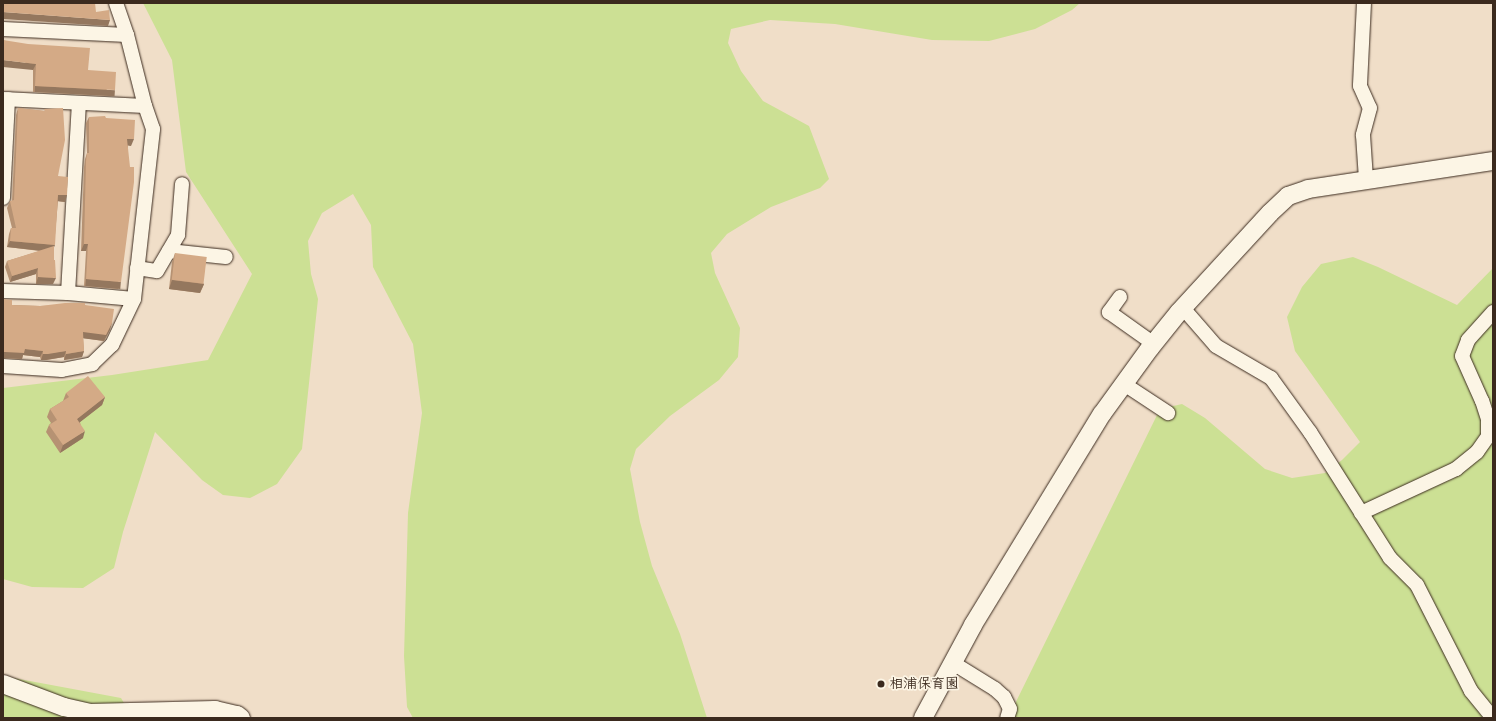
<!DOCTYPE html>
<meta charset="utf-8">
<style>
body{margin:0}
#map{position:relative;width:1496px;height:721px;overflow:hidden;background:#f0dec8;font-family:Itim,"Klee One",sans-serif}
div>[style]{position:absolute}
.green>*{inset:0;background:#cce094}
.roads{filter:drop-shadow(0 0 1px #3b2a1e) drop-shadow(0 0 1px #3b2a1e)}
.minor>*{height:14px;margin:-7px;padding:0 7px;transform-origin:7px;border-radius:7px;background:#fcf5e5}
.tertiary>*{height:18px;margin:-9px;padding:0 9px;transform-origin:9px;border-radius:9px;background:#fcf5e5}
.wall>*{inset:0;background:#b69273}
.shaded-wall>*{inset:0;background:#94775e;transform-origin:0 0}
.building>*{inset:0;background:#d4aa86;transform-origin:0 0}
.dots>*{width:11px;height:11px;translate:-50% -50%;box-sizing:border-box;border:2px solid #fcf5e5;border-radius:50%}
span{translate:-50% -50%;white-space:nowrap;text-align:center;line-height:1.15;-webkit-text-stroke:3.5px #fcf5e5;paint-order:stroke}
.poi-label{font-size:14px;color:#3b2a1e;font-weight:700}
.left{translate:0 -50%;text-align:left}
.frame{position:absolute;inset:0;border:4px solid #3b2a1e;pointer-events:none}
</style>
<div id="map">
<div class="green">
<i style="clip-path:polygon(143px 3px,1080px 3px,1072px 10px,1035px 29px,989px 41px,932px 40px,835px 24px,770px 20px,731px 29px,728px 43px,741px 71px,763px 101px,809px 126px,829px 179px,820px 188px,771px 207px,727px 234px,711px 253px,715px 273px,740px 328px,738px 357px,719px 380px,670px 416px,636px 449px,630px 469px,640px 522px,652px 566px,680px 634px,707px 718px,413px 718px,407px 707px,404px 656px,408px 513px,422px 413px,413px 344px,373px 267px,371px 225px,353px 194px,322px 213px,308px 241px,311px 274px,318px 299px,302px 449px,277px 484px,250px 498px,223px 495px,202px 480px,155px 432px,123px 532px,114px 568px,83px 588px,32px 587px,3px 579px,3px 388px,112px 375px,208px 360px,252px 274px,186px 172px,172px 60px)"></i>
<i style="clip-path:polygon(1353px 257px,1378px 267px,1457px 305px,1493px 268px,1493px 718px,1008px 718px,1160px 409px,1182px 404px,1205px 418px,1265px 469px,1292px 478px,1325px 473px,1342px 460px,1360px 442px,1295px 351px,1287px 317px,1302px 287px,1321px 264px)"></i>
<i style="clip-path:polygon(3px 676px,121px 698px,133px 718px,3px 718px)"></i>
</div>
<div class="roads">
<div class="minor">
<i style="left:1364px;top:3px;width:83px;rotate:92.8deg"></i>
<i style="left:1360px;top:86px;width:24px;rotate:66deg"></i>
<i style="left:1370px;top:108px;width:28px;rotate:105deg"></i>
<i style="left:1363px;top:135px;width:44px;rotate:86.1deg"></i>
<i style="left:3px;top:29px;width:124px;rotate:2.8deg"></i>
<i style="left:3px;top:99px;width:142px;rotate:2.8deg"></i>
<i style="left:3px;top:198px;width:99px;rotate:-87.1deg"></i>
<i style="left:169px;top:251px;width:57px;rotate:6deg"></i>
<i style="left:137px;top:268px;width:20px;rotate:9deg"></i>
<i style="left:157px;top:271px;width:42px;rotate:-59.7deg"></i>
<i style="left:178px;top:235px;width:51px;rotate:-85.5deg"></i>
<i style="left:3px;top:291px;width:65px;rotate:1.8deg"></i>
<i style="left:68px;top:293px;width:66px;rotate:5.2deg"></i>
<i style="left:68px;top:293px;width:190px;rotate:-86.7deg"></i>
<i style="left:1120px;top:297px;width:19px;rotate:126deg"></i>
<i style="left:1109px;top:312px;width:55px;rotate:35.4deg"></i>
<i style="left:1183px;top:308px;width:50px;rotate:49deg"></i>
<i style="left:1216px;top:346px;width:64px;rotate:30.2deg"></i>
<i style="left:1271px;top:378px;width:67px;rotate:54.2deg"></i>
<i style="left:1310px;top:432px;width:149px;rotate:57.6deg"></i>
<i style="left:1390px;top:558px;width:38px;rotate:45deg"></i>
<i style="left:1417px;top:585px;width:119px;rotate:63deg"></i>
<i style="left:1471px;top:691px;width:35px;rotate:51deg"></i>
<i style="left:3px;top:366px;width:59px;rotate:3.9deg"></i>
<i style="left:62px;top:370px;width:31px;rotate:-11deg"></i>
<i style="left:92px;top:364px;width:28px;rotate:-44deg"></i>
<i style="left:112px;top:345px;width:51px;rotate:-64.4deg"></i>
<i style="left:134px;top:299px;width:171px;rotate:-83.6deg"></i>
<i style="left:153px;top:129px;width:24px;rotate:-109deg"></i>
<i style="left:145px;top:106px;width:73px;rotate:-104.2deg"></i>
<i style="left:127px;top:35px;width:34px;rotate:-109deg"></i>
<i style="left:1124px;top:384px;width:53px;rotate:33.4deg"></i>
<i style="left:1361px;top:513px;width:105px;rotate:-24.9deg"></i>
<i style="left:1456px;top:469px;width:27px;rotate:-39deg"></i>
<i style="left:1477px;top:452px;width:19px;rotate:-55deg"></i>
<i style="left:1488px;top:436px;width:17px;rotate:-90deg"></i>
<i style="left:1488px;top:419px;width:19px;rotate:-108deg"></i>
<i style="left:1482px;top:401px;width:49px;rotate:-114deg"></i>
<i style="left:1462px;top:356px;width:17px;rotate:-69deg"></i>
<i style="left:1468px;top:340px;width:38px;rotate:-48deg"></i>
<i style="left:953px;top:663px;width:49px;rotate:31.8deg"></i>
<i style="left:995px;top:689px;width:12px;rotate:42deg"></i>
<i style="left:1004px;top:697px;width:13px;rotate:63deg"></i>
<i style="left:1010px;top:709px;width:9px;rotate:108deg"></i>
</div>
<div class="tertiary">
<i style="left:3px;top:684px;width:65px;rotate:20.7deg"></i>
<i style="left:64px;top:707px;width:26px;rotate:13deg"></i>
<i style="left:89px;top:713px;width:126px;rotate:-1.4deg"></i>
<i style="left:215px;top:710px;width:23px;rotate:13deg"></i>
<i style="left:237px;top:715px;width:5px;rotate:37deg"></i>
<i style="left:923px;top:718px;width:106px;rotate:-61.7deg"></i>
<i style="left:973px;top:625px;width:247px;rotate:-58.6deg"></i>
<i style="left:1102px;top:414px;width:82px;rotate:-54deg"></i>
<i style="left:1150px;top:348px;width:46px;rotate:-51.1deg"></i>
<i style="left:1179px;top:312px;width:134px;rotate:-47.4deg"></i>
<i style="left:1270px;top:213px;width:25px;rotate:-43deg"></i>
<i style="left:1288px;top:196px;width:21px;rotate:-19deg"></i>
<i style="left:1308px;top:189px;width:187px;rotate:-8.6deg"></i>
</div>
</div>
<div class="wall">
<i style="clip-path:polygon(3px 40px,88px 70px,113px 96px,33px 92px,33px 70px)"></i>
<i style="clip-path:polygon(18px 108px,44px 111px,44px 109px,58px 176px,65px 202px,58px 201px,54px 246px,53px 284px,36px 284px,36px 274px,10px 282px,5px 267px,7px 261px,40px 251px,7px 247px,9px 234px,11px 228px,12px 228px,7px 208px,10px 201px,12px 201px,16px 115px)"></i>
<i style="clip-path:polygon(89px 117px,106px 118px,131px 146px,128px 145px,118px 289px,84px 286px,86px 251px,81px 251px,84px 167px,85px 159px,87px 153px,86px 123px)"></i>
<i style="clip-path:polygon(175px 253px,204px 284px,200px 293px,169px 289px,172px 262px)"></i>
<i style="clip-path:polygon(12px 305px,40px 306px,85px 305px,110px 330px,104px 341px,83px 338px,84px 351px,82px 357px,64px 360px,64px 357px,46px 360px,41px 360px,40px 357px,23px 355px,22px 359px,3px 358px)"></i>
<i style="clip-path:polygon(66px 393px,105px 397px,102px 405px,80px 422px,83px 438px,60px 453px,46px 432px,49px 425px,51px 423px,47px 417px,50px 409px,63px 401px)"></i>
</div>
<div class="shaded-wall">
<i style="clip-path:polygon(3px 12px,110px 20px,108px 26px,3px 19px)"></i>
<i style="clip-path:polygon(3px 60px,36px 64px,33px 70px,3px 67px)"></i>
<i style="left:35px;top:86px;width:80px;height:6px;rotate:3deg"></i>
<i style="clip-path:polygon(127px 139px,134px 139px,131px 146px,125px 145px)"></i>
<i style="clip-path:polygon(58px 195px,67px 195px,65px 202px,56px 201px)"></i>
<i style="clip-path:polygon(10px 241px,55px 245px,52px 252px,7px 247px)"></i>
<i style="clip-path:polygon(84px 244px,88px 244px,86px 251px,81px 251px)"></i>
<i style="clip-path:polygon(38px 268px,36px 274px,10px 282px,12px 276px)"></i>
<i style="clip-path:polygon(38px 277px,56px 278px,53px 284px,36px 284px)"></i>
<i style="left:86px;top:279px;width:35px;height:7px;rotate:5deg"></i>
<i style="clip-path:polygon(172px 280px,204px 284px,200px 293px,169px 289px)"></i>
<i style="clip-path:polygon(112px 323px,110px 330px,104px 341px,81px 338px,83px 332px)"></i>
<i style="clip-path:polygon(25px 349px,43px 351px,40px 357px,23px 355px,22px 359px,3px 358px,3px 352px)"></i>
<i style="clip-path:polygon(66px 351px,64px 357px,46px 360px,41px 360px,43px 354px)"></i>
<i style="clip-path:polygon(84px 351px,82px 357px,64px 360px,66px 354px)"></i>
<i style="clip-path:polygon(105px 397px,102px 405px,75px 426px,77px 419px)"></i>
<i style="clip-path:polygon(85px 431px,83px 438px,60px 453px,63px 445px)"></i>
</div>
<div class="building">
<i style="clip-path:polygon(3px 3px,95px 3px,96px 12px,109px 10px,110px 20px,3px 12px)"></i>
<i style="clip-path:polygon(3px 40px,28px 44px,90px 48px,88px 70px,116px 72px,115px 90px,35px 86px,36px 64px,3px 60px)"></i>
<i style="clip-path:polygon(18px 108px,45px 111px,44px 109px,63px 108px,65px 140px,58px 176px,68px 177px,67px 195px,58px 195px,55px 245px,10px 241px,11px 228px,16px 228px,10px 201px,14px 200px)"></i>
<i style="clip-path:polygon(105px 116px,106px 118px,135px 120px,134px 139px,127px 139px,130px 167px,134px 167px,134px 182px,121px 282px,86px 279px,88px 244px,84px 244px,86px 161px,87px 153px,89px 153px,89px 117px)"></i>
<i style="clip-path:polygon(54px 246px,54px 260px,55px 260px,56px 278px,38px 277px,38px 268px,12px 276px,7px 261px)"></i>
<i style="left:175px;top:253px;width:32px;height:27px;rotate:7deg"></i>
<i style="clip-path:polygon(3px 299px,12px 300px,12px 305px,40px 306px,65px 303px,85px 303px,85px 305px,114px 309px,112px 323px,106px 335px,83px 332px,84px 351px,66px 354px,66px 351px,48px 354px,43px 354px,43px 351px,25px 349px,24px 353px,5px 352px,3px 352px)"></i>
<i style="clip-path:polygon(88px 376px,105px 397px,77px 419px,85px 431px,63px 445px,49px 425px,57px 420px,50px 409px,69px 397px,66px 393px)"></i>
</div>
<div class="dots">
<i style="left:881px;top:684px;background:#3b2a1e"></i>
</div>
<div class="poi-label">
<span class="left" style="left:889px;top:684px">相浦保育園</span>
</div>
<div class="frame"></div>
</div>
